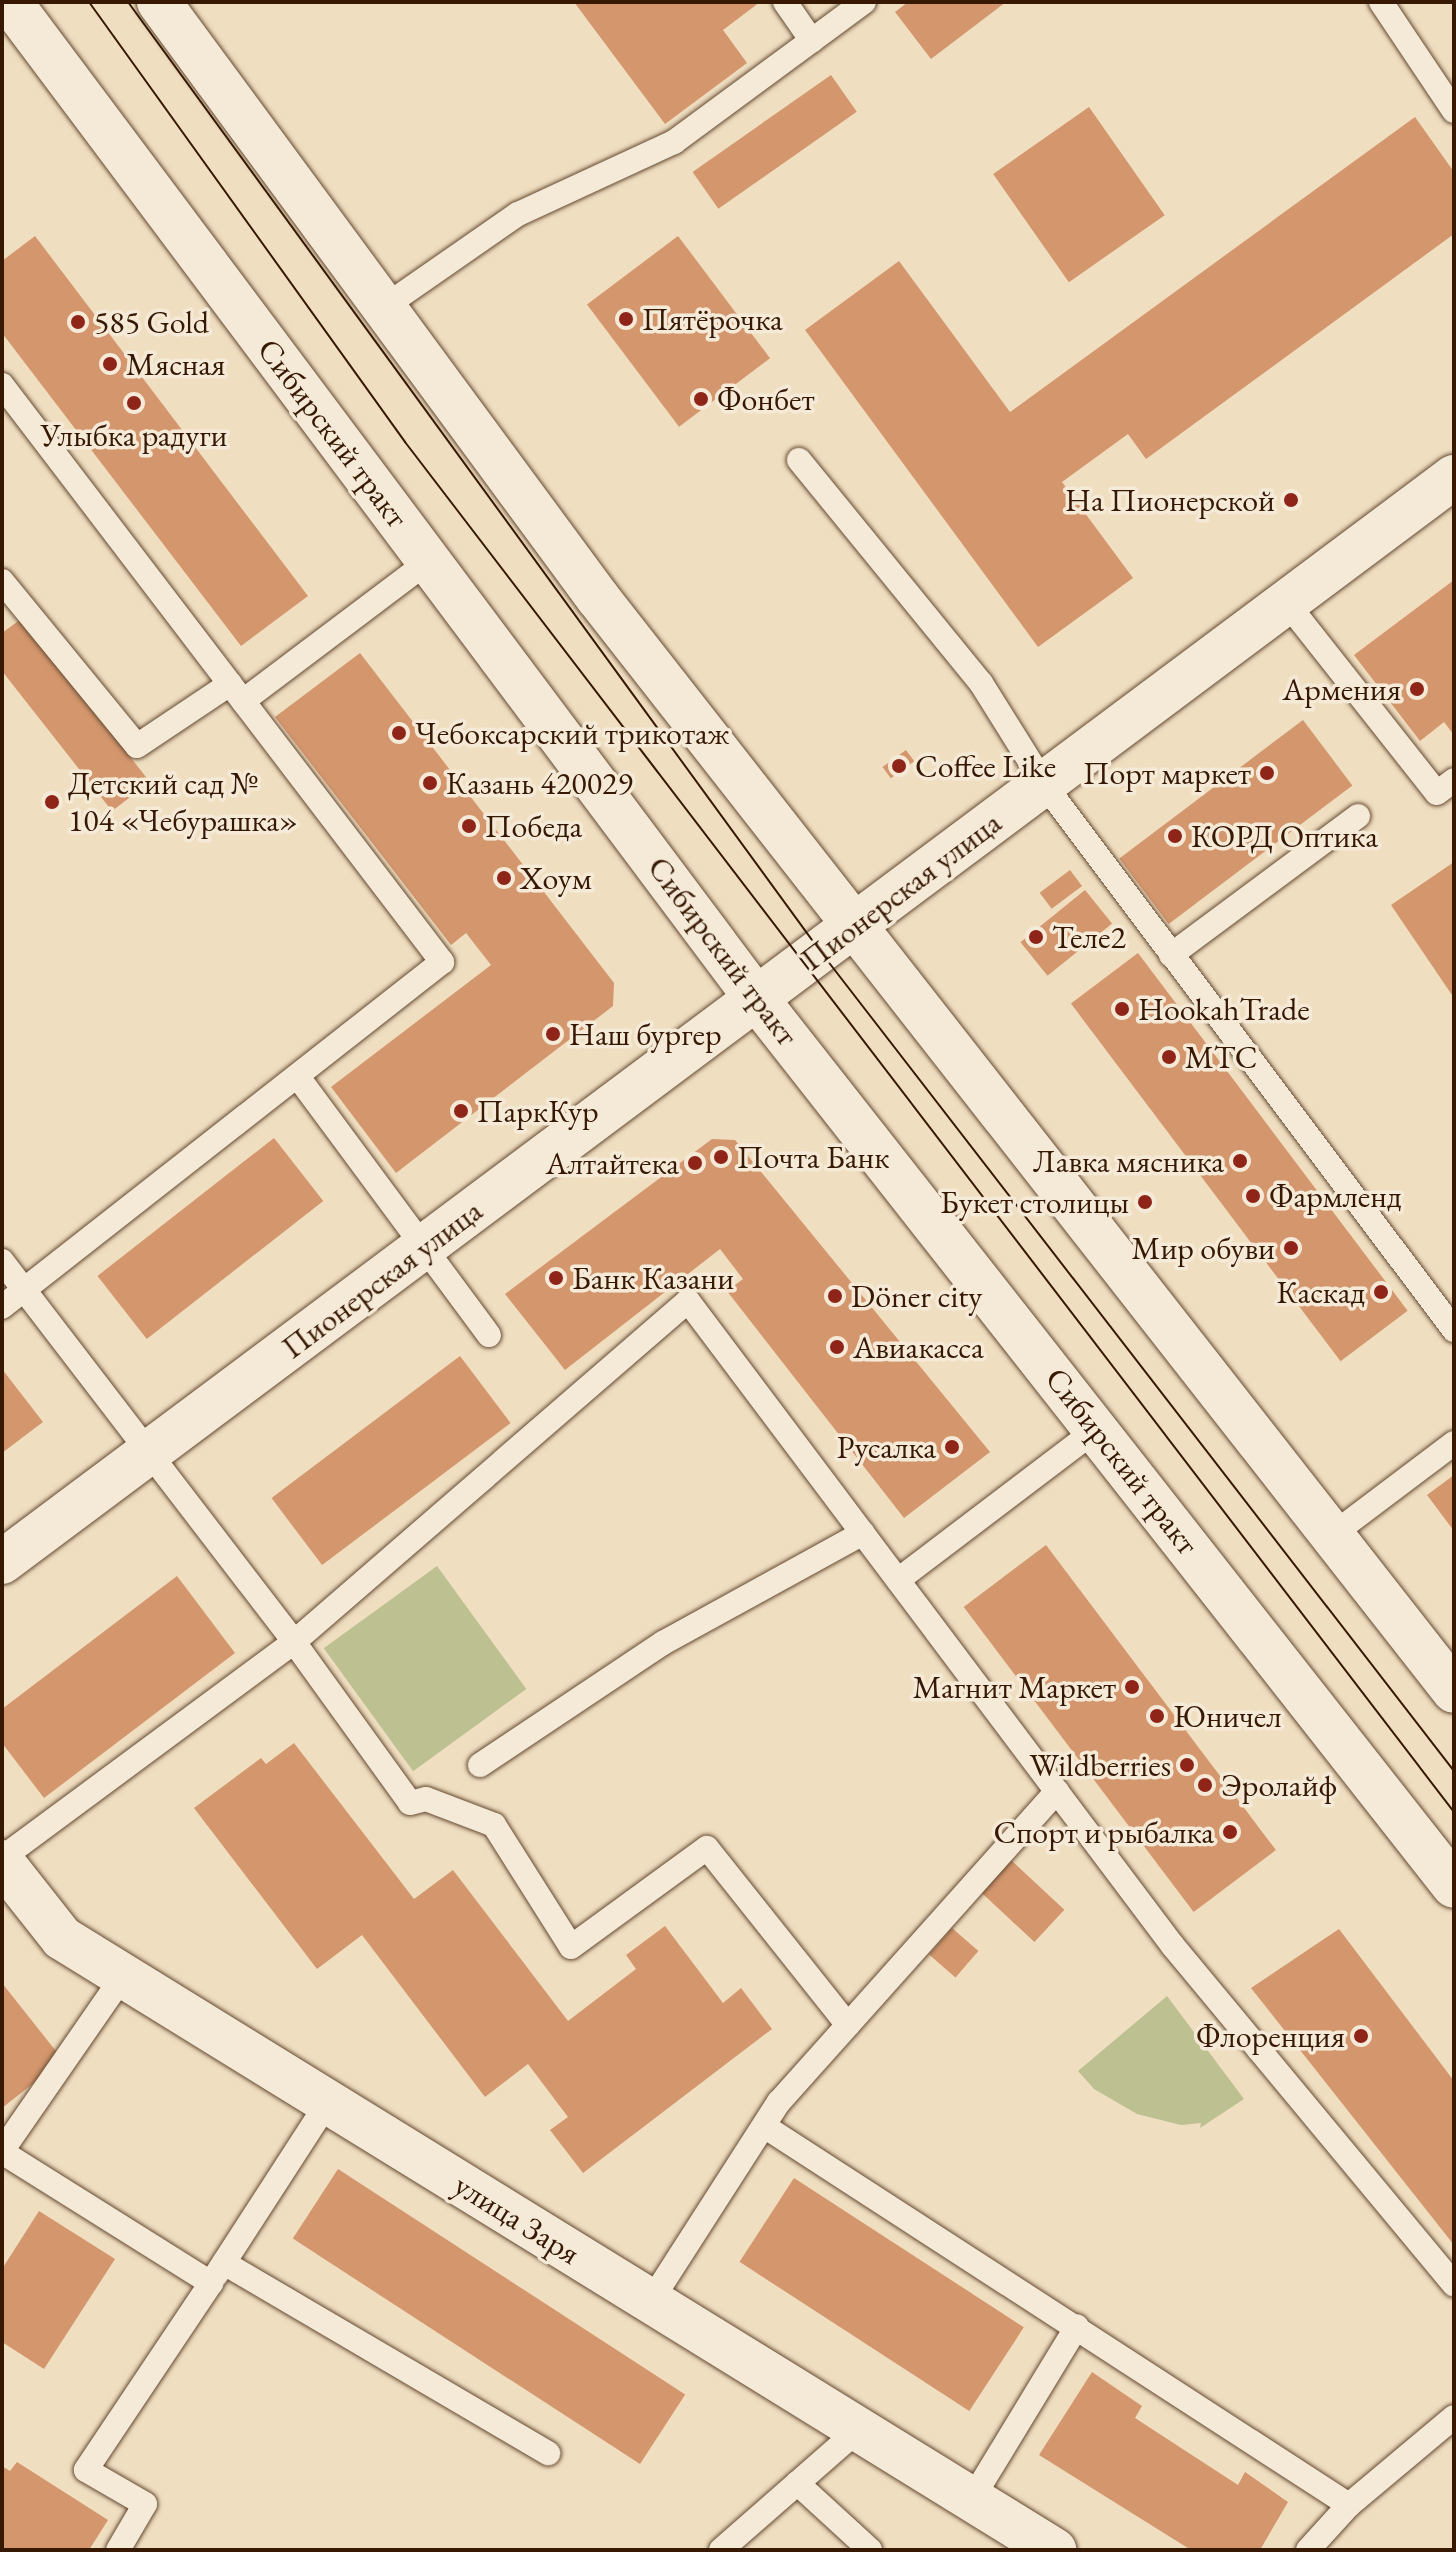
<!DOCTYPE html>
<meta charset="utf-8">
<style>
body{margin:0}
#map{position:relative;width:1456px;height:2552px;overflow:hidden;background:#f0dec1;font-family:"EB Garamond",serif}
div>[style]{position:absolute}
.green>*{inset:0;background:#bdc091;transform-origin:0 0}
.building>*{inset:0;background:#d3966d;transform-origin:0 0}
.roads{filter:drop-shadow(0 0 2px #644a32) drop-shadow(0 0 2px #644a32)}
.lane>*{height:24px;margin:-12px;padding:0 12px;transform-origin:12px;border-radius:12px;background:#f5ead7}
.street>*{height:44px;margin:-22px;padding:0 22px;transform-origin:22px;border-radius:22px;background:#f5ead7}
.secondary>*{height:44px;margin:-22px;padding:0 22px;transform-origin:22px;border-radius:22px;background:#f5ead7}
.tram>*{height:2px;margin:-1px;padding:0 1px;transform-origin:1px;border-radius:1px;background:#361803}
.dots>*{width:22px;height:22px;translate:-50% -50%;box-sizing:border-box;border:4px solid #f5ead7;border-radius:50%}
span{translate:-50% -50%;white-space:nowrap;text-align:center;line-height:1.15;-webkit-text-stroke:7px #f5ead7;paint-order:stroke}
.poi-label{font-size:32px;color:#361803}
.left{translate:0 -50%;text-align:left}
.right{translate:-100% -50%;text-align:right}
.street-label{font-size:32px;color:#361803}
.frame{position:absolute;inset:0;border:4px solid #361803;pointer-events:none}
</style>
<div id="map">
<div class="green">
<i style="left:437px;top:1566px;width:152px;height:140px;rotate:54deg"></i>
<i style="clip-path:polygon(1167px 1996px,1244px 2099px,1200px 2128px,1201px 2123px,1181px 2125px,1137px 2114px,1094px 2089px,1078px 2071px)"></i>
</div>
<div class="building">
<i style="clip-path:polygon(574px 2px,703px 3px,760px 2px,723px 30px,747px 63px,665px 124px)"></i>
<i style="clip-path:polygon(908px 2px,1006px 2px,931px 59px,895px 12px)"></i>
<i style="left:831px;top:75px;width:45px;height:169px;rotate:55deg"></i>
<i style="left:1089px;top:107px;width:132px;height:117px;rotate:55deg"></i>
<i style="clip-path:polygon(1415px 117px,1454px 172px,1454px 234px,1146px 459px,1128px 434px,1062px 482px,1133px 578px,1038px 647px,805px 330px,899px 261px,1010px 412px)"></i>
<i style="clip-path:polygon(35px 236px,308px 596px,241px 646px,2px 333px,2px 261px)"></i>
<i style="left:678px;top:236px;width:153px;height:114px;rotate:53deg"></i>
<i style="clip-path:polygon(1454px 580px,1454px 735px,1444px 722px,1420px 741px,1354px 655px)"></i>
<i style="clip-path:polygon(21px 619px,150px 782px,112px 811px,2px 671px,2px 633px)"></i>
<i style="clip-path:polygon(360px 653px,614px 983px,613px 1006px,396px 1173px,331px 1087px,491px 965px,466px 933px,451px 945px,275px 717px)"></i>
<i style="left:1303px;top:720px;width:82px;height:230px;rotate:53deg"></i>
<i style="left:906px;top:750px;width:14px;height:29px;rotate:54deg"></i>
<i style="clip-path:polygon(1454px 862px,1454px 998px,1391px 905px)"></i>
<i style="left:1070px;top:870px;width:20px;height:38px;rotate:53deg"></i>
<i style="left:1085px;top:890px;width:43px;height:83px;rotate:51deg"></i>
<i style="left:1138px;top:953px;width:448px;height:84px;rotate:53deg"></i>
<i style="left:274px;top:1138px;width:80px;height:224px;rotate:52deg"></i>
<i style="clip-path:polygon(712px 1139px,735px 1140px,990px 1452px,904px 1518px,727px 1291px,743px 1279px,720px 1249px,565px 1370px,505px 1294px)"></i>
<i style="left:460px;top:1356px;width:84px;height:236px;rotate:53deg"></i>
<i style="clip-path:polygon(2px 1369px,43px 1422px,2px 1453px)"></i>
<i style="clip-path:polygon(1454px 1475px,1454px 1531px,1427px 1495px)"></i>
<i style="left:1046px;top:1545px;width:382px;height:103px;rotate:53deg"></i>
<i style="clip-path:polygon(177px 1576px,235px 1653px,44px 1798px,2px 1743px,2px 1709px)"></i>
<i style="clip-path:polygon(294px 1743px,414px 1899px,453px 1870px,568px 2021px,636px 1969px,626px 1955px,665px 1926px,723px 2003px,741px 1988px,772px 2029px,583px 2173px,550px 2130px,568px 2117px,528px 2064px,485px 2097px,362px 1935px,317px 1969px,194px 1808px,261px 1758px,266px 1764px)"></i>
<i style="left:1011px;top:1860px;width:73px;height:44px;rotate:43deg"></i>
<i style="left:952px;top:1928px;width:35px;height:35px;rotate:41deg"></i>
<i style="clip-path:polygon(1339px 1929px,1454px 2081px,1454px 2245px,1251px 1988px)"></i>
<i style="clip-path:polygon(2px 1983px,63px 2060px,2px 2108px)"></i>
<i style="left:338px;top:2169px;width:414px;height:83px;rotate:33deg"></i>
<i style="left:794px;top:2178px;width:274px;height:100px;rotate:33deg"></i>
<i style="clip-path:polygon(39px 2211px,115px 2259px,44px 2369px,2px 2342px,2px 2269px)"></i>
<i style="clip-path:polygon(1092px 2372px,1142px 2406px,1135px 2418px,1238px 2485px,1245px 2472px,1288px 2502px,1260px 2550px,1191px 2550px,1039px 2455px)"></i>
<i style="clip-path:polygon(17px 2462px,108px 2520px,89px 2550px,2px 2550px,2px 2466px,10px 2471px)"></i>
</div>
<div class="roads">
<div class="lane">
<i style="left:785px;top:2px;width:47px;rotate:55.3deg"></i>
<i style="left:1381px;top:2px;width:131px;rotate:56.2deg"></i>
<i style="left:384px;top:307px;width:163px;rotate:-34.8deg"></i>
<i style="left:518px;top:214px;width:172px;rotate:-24.8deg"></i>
<i style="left:674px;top:142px;width:236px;rotate:-36.4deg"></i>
<i style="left:2px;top:385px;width:726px;rotate:52.67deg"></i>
<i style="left:442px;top:962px;width:559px;rotate:141.9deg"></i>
<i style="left:799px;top:460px;width:288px;rotate:50.8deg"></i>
<i style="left:981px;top:683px;width:119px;rotate:58deg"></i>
<i style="left:1044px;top:784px;width:683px;rotate:53.1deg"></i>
<i style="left:2px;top:581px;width:213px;rotate:50.7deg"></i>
<i style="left:137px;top:746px;width:112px;rotate:-33.7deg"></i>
<i style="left:1286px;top:602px;width:243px;rotate:51.7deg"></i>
<i style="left:1437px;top:793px;width:21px;rotate:-37deg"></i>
<i style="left:243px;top:701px;width:233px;rotate:-37deg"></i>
<i style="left:1171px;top:955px;width:233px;rotate:-36.6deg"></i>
<i style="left:298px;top:1077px;width:321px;rotate:53.5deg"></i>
<i style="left:2px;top:1261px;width:480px;rotate:52.5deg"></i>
<i style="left:294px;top:1642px;width:521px;rotate:-40.88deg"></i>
<i style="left:688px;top:1301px;width:807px;rotate:53.06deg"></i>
<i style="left:1173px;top:1946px;width:440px;rotate:50.3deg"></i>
<i style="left:1332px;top:1535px;width:153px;rotate:-37deg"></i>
<i style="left:898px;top:1580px;width:250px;rotate:-37.2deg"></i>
<i style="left:480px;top:1765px;width:220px;rotate:-33.7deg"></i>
<i style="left:663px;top:1643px;width:228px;rotate:-28.8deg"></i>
<i style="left:2px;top:1858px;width:363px;rotate:-36.5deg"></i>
<i style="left:294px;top:1642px;width:198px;rotate:54.2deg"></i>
<i style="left:410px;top:1803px;width:16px;rotate:-14deg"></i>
<i style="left:426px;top:1799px;width:73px;rotate:20.9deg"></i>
<i style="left:494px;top:1825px;width:144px;rotate:57.7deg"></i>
<i style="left:571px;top:1947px;width:168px;rotate:-36.1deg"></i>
<i style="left:707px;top:1848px;width:226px;rotate:51.5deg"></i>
<i style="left:764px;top:2126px;width:697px;rotate:32.94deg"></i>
<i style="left:2px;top:2151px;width:213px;rotate:-55.3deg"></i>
<i style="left:2px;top:2152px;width:247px;rotate:32.1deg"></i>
<i style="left:211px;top:2283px;width:225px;rotate:123.8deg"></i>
<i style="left:86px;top:2470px;width:68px;rotate:30deg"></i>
<i style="left:145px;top:2504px;width:53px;rotate:120.4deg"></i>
<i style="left:224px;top:2263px;width:376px;rotate:30.4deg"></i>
<i style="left:216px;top:2275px;width:206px;rotate:-57.1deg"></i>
<i style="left:651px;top:2301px;width:237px;rotate:-57.3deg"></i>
<i style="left:779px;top:2102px;width:417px;rotate:-48.2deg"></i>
<i style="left:797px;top:2483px;width:99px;rotate:42.5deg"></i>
<i style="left:972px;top:2499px;width:202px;rotate:-58.7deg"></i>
<i style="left:721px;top:2550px;width:182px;rotate:-41.2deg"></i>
<i style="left:1308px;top:2550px;width:61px;rotate:-47.7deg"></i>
<i style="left:1349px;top:2505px;width:137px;rotate:-40deg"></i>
</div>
<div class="street">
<i style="left:2px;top:1562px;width:1813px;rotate:-36.77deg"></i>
<i style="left:2px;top:1862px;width:97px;rotate:51.7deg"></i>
<i style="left:62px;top:1938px;width:1166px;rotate:31.67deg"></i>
</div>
<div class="secondary">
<i style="left:10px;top:2px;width:1244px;rotate:53.17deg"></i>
<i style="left:756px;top:998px;width:1129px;rotate:51.83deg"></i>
<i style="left:159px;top:2px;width:740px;rotate:53.63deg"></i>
<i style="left:598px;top:598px;width:1388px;rotate:51.93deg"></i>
</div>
</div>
<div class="tram">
<i style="left:89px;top:2px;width:542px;rotate:54.31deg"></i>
<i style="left:405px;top:442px;width:1725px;rotate:52.56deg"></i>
<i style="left:128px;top:2px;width:1175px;rotate:53.9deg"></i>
<i style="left:820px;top:951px;width:1037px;rotate:52.29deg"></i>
</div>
<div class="dots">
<i style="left:626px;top:319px;background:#8f2418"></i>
<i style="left:78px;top:322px;background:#8f2418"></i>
<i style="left:110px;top:364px;background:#8f2418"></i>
<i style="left:701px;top:399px;background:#8f2418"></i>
<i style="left:134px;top:403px;background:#8f2418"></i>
<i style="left:1291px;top:500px;background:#8f2418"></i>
<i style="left:1417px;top:689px;background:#8f2418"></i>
<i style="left:399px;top:733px;background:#8f2418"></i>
<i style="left:899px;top:766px;background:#8f2418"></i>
<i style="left:1267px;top:773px;background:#8f2418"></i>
<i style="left:430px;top:783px;background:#8f2418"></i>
<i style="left:52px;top:802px;background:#8f2418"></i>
<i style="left:469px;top:826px;background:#8f2418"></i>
<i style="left:1175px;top:836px;background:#8f2418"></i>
<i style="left:504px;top:878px;background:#8f2418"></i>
<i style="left:1036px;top:937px;background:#8f2418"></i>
<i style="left:1122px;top:1009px;background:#8f2418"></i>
<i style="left:553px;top:1034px;background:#8f2418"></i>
<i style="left:1169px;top:1057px;background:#8f2418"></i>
<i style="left:461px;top:1111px;background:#8f2418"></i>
<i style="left:721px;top:1157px;background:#8f2418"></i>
<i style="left:1240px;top:1161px;background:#8f2418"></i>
<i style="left:695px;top:1163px;background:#8f2418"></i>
<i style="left:1253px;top:1196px;background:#8f2418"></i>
<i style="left:1145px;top:1202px;background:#8f2418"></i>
<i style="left:1291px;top:1248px;background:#8f2418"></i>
<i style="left:556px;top:1278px;background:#8f2418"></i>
<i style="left:1381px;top:1292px;background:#8f2418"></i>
<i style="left:835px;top:1296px;background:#8f2418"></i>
<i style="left:837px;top:1347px;background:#8f2418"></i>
<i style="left:952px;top:1447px;background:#8f2418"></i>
<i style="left:1132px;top:1687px;background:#8f2418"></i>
<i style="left:1157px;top:1716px;background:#8f2418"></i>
<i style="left:1187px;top:1765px;background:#8f2418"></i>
<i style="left:1205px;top:1785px;background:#8f2418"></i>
<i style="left:1230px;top:1832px;background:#8f2418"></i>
<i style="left:1361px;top:2036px;background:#8f2418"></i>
</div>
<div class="poi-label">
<span class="left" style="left:642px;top:319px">Пятёрочка</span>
<span class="left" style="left:94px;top:322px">585 Gold</span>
<span class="left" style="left:126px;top:364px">Мясная</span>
<span class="left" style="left:717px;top:399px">Фонбет</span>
<span style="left:134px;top:435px">Улыбка радуги</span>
<span class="right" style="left:1275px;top:500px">На Пионерской</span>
<span class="right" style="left:1401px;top:689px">Армения</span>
<span class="left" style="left:415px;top:733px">Чебоксарский трикотаж</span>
<span class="left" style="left:915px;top:766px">Coffee Like</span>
<span class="right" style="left:1251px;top:773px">Порт маркет</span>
<span class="left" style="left:446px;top:783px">Казань 420029</span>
<span class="left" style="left:68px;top:802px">Детский сад №<br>104 «Чебурашка»</span>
<span class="left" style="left:485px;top:826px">Победа</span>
<span class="left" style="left:1191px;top:836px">КОРД Оптика</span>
<span class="left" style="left:520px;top:878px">Хоум</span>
<span class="left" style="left:1052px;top:937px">Теле2</span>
<span class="left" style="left:1138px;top:1009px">HookahTrade</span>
<span class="left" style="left:569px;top:1034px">Наш бургер</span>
<span class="left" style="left:1185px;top:1057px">МТС</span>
<span class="left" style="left:477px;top:1111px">ПаркКур</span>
<span class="left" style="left:737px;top:1157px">Почта Банк</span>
<span class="right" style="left:1224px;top:1161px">Лавка мясника</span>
<span class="right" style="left:679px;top:1163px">Алтайтека</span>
<span class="left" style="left:1269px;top:1196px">Фармленд</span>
<span class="right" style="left:1129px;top:1202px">Букет столицы</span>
<span class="right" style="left:1275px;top:1248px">Мир обуви</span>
<span class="left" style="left:572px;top:1278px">Банк Казани</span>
<span class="right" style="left:1365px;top:1292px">Каскад</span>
<span class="left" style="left:851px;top:1296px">Döner city</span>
<span class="left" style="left:853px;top:1347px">Авиакасса</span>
<span class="right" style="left:936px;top:1447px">Русалка</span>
<span class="right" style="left:1116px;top:1687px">Магнит Маркет</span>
<span class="left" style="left:1173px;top:1716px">Юничел</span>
<span class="right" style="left:1171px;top:1765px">Wildberries</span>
<span class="left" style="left:1221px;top:1785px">Эролайф</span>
<span class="right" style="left:1214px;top:1832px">Спорт и рыбалка</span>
<span class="right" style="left:1345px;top:2036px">Флоренция</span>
</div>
<div class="street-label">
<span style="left:333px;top:433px;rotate:53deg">Сибирский тракт</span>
<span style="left:901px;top:891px;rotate:-37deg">Пионерская улица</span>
<span style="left:723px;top:951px;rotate:53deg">Сибирский тракт</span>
<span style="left:382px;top:1279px;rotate:-37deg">Пионерская улица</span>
<span style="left:1122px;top:1461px;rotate:52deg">Сибирский тракт</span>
<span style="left:517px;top:2219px;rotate:32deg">улица Заря</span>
</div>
<div class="frame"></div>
</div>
